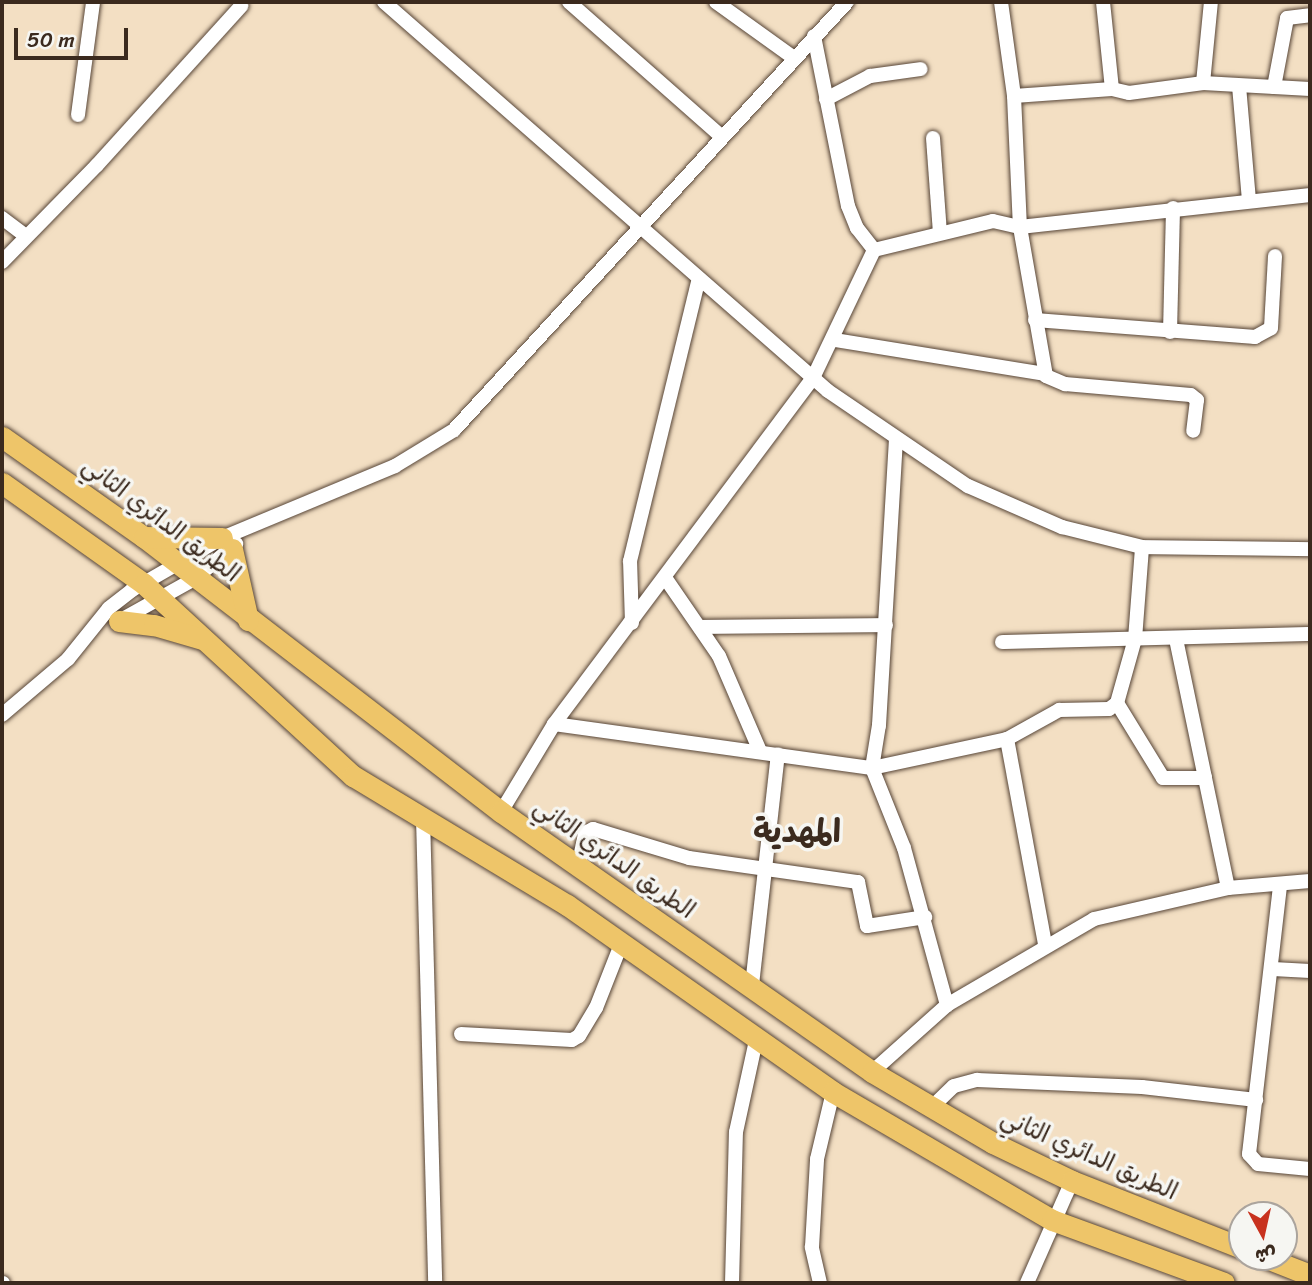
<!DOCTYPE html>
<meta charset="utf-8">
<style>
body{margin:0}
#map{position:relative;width:1312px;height:1285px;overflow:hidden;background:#f3dfc3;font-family:Sriracha,"Playpen Sans Arabic",sans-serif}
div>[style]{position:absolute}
.roads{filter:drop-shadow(0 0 2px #574537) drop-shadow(0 0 2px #574537)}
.minor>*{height:14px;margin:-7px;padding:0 7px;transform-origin:7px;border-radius:7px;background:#fff}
.primary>*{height:21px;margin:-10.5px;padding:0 10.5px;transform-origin:10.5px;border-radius:10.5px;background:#eec569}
span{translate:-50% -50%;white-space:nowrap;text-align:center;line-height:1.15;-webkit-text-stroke:7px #f6f6f2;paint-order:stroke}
.street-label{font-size:24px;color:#3b2a1e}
.district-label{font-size:32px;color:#3b2a1e;font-weight:700}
.frame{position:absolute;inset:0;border:4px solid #3b2a1e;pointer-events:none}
.north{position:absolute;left:1228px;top:1201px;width:70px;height:70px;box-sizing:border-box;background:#f6f6f2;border:2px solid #aba49d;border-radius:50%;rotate:172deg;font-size:19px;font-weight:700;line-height:28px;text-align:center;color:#3b2a1e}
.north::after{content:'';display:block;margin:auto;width:24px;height:32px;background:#c8321e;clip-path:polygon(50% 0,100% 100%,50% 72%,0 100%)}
.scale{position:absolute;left:14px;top:28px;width:114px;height:32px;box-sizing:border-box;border:4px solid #3b2a1e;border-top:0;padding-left:9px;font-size:21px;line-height:24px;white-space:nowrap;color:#3b2a1e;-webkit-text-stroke:5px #f6f6f2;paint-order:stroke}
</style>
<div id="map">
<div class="roads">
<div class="minor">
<i style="left:384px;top:2px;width:590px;rotate:41.22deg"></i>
<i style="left:828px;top:391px;width:169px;rotate:34.2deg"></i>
<i style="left:968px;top:486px;width:103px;rotate:23.6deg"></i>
<i style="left:1062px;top:527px;width:82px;rotate:14deg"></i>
<i style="left:1142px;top:547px;width:168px;rotate:0.7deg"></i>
<i style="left:569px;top:2px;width:204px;rotate:41.4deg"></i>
<i style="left:716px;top:2px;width:96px;rotate:35.7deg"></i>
<i style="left:1001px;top:2px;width:95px;rotate:82.1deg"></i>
<i style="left:1014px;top:96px;width:131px;rotate:87.4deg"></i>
<i style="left:1020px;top:227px;width:151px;rotate:80.1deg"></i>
<i style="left:1046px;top:376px;width:21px;rotate:23deg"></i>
<i style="left:1065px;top:384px;width:126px;rotate:5deg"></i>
<i style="left:1191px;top:395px;width:8px;rotate:40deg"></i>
<i style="left:1197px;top:400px;width:31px;rotate:97deg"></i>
<i style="left:1103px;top:2px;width:87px;rotate:84.1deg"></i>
<i style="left:814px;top:36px;width:173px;rotate:78.7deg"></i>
<i style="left:848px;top:206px;width:24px;rotate:68deg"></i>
<i style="left:857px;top:228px;width:28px;rotate:52deg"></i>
<i style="left:1203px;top:83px;width:81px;rotate:-84.4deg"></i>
<i style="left:1239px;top:86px;width:115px;rotate:85deg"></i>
<i style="left:1274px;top:87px;width:70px;rotate:-79.3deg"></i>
<i style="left:1287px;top:18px;width:23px;rotate:-7deg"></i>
<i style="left:1014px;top:96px;width:98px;rotate:-4.1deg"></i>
<i style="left:1112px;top:89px;width:17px;rotate:13deg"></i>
<i style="left:1129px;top:93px;width:75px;rotate:-7.7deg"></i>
<i style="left:1203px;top:83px;width:107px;rotate:3.2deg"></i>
<i style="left:826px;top:99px;width:50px;rotate:-27.6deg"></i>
<i style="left:870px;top:76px;width:51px;rotate:-7.8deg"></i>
<i style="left:78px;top:115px;width:114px;rotate:-82.4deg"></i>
<i style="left:933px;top:138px;width:95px;rotate:85.8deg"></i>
<i style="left:2px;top:218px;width:30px;rotate:37deg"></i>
<i style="left:2px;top:262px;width:136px;rotate:-45.6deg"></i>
<i style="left:97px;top:165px;width:215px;rotate:-47.8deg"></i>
<i style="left:1035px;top:320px;width:221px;rotate:4.4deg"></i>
<i style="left:1255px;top:337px;width:18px;rotate:-29deg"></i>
<i style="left:1271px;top:328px;width:72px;rotate:-86.8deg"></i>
<i style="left:1170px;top:332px;width:124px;rotate:-88.6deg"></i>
<i style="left:835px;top:340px;width:213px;rotate:9.2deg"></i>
<i style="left:896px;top:439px;width:287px;rotate:93.4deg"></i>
<i style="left:879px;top:725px;width:44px;rotate:99.2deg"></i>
<i style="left:872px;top:768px;width:86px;rotate:68.2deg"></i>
<i style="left:904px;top:848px;width:163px;rotate:74.7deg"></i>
<i style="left:666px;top:579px;width:93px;rotate:55.5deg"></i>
<i style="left:719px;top:656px;width:103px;rotate:66.7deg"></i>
<i style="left:119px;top:621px;width:86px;rotate:-29.2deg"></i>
<i style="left:194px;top:579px;width:55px;rotate:-39.8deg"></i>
<i style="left:632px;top:623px;width:62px;rotate:-91.8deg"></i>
<i style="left:630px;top:561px;width:290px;rotate:-76.3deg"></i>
<i style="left:703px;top:627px;width:183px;rotate:-0.6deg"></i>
<i style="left:1176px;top:639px;width:142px;rotate:78.2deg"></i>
<i style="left:1002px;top:642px;width:308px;rotate:-1.5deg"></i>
<i style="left:1117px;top:703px;width:88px;rotate:58.5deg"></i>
<i style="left:1163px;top:778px;width:42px"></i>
<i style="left:1205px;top:778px;width:112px;rotate:78.2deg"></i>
<i style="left:2px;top:715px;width:87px;rotate:-40.3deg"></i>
<i style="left:68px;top:659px;width:65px;rotate:-51.2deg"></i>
<i style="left:109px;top:608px;width:29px;rotate:-38deg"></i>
<i style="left:132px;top:590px;width:104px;rotate:-30deg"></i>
<i style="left:222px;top:538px;width:187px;rotate:-22.6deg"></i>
<i style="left:395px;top:466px;width:69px;rotate:-31.4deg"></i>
<i style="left:454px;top:430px;width:581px;rotate:-47.44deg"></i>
<i style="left:554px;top:724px;width:321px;rotate:7.9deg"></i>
<i style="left:872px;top:768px;width:138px;rotate:-12.1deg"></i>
<i style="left:1007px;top:739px;width:60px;rotate:-29.1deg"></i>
<i style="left:1059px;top:710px;width:50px;rotate:-1.1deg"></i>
<i style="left:1109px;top:709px;width:10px;rotate:-37deg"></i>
<i style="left:1117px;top:703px;width:66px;rotate:-74.3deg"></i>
<i style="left:1135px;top:639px;width:92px;rotate:-85.6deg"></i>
<i style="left:1007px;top:739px;width:209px;rotate:79.5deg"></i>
<i style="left:501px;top:812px;width:103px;rotate:-58.9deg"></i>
<i style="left:554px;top:724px;width:432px;rotate:-53.2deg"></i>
<i style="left:813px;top:378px;width:142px;rotate:-64.5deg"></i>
<i style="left:874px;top:250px;width:122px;rotate:-13.7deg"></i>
<i style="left:993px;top:221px;width:28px;rotate:13deg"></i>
<i style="left:1020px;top:227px;width:292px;rotate:-6.3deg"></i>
<i style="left:423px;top:817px;width:466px;rotate:88.5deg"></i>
<i style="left:578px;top:867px;width:35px;rotate:-78deg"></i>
<i style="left:585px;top:833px;width:9px;rotate:-27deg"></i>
<i style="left:593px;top:829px;width:100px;rotate:16.8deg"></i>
<i style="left:689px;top:858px;width:171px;rotate:8.1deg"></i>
<i style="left:858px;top:882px;width:45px;rotate:78.4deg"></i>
<i style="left:867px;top:926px;width:59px;rotate:-8.8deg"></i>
<i style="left:1280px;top:886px;width:270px;rotate:96.6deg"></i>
<i style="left:1249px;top:1154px;width:13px;rotate:48deg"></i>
<i style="left:1258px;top:1164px;width:52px;rotate:5.5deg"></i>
<i style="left:1273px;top:969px;width:37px;rotate:3deg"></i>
<i style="left:752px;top:985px;width:232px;rotate:-83.6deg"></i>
<i style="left:461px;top:1034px;width:111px;rotate:3.1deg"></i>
<i style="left:572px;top:1040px;width:8px;rotate:-30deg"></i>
<i style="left:579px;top:1036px;width:33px;rotate:-59deg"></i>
<i style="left:596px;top:1008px;width:71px;rotate:-68.5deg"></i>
<i style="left:872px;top:1072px;width:101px;rotate:-41.8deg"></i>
<i style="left:947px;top:1005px;width:170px;rotate:-30.3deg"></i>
<i style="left:1094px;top:919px;width:138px;rotate:-13deg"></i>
<i style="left:1228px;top:888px;width:82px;rotate:-4.9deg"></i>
<i style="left:932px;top:1107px;width:30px;rotate:-44deg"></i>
<i style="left:954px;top:1086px;width:24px;rotate:-15deg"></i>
<i style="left:977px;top:1080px;width:165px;rotate:2.4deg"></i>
<i style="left:1142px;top:1087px;width:115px;rotate:6.5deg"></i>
<i style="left:2px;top:1283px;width:1px"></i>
<i style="left:732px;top:1283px;width:151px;rotate:-88.5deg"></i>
<i style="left:736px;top:1132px;width:94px;rotate:-77.7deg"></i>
<i style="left:820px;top:1283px;width:37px;rotate:-103deg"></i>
<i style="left:812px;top:1247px;width:88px;rotate:-86.7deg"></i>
<i style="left:817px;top:1159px;width:69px;rotate:-76.6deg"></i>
<i style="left:1027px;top:1283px;width:111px;rotate:-66.2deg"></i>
</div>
<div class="primary">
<i style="left:2px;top:437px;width:174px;rotate:35.2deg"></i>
<i style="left:144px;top:537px;width:451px;rotate:37.6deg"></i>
<i style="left:501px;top:812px;width:453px;rotate:35deg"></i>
<i style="left:872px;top:1072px;width:140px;rotate:30.4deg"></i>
<i style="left:993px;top:1143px;width:88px;rotate:25.7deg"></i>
<i style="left:1072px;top:1181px;width:183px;rotate:21.5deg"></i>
<i style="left:2px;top:483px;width:174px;rotate:35.4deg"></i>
<i style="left:144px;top:584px;width:284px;rotate:42.6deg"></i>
<i style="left:353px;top:776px;width:250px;rotate:31.1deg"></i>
<i style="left:567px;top:905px;width:325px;rotate:35.1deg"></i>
<i style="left:833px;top:1092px;width:254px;rotate:30.3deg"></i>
<i style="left:1052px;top:1220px;width:183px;rotate:20.1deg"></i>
<i style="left:144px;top:537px;width:78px;rotate:0.7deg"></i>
<i style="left:232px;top:549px;width:73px;rotate:77.3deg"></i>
<i style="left:119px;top:621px;width:35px;rotate:7deg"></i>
<i style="left:154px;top:625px;width:50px;rotate:16.3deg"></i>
<i style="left:1264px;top:1257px;width:49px;rotate:21.4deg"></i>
</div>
</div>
<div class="street-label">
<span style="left:161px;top:520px;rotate:37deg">الطريق الدائري الثاني</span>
<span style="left:614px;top:859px;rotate:35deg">الطريق الدائري الثاني</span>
<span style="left:1089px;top:1155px;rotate:24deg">الطريق الدائري الثاني</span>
</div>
<div class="district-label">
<span style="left:797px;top:832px">المهدية</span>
</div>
<div class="frame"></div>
<div class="north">ش</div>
<div class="scale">50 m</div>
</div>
